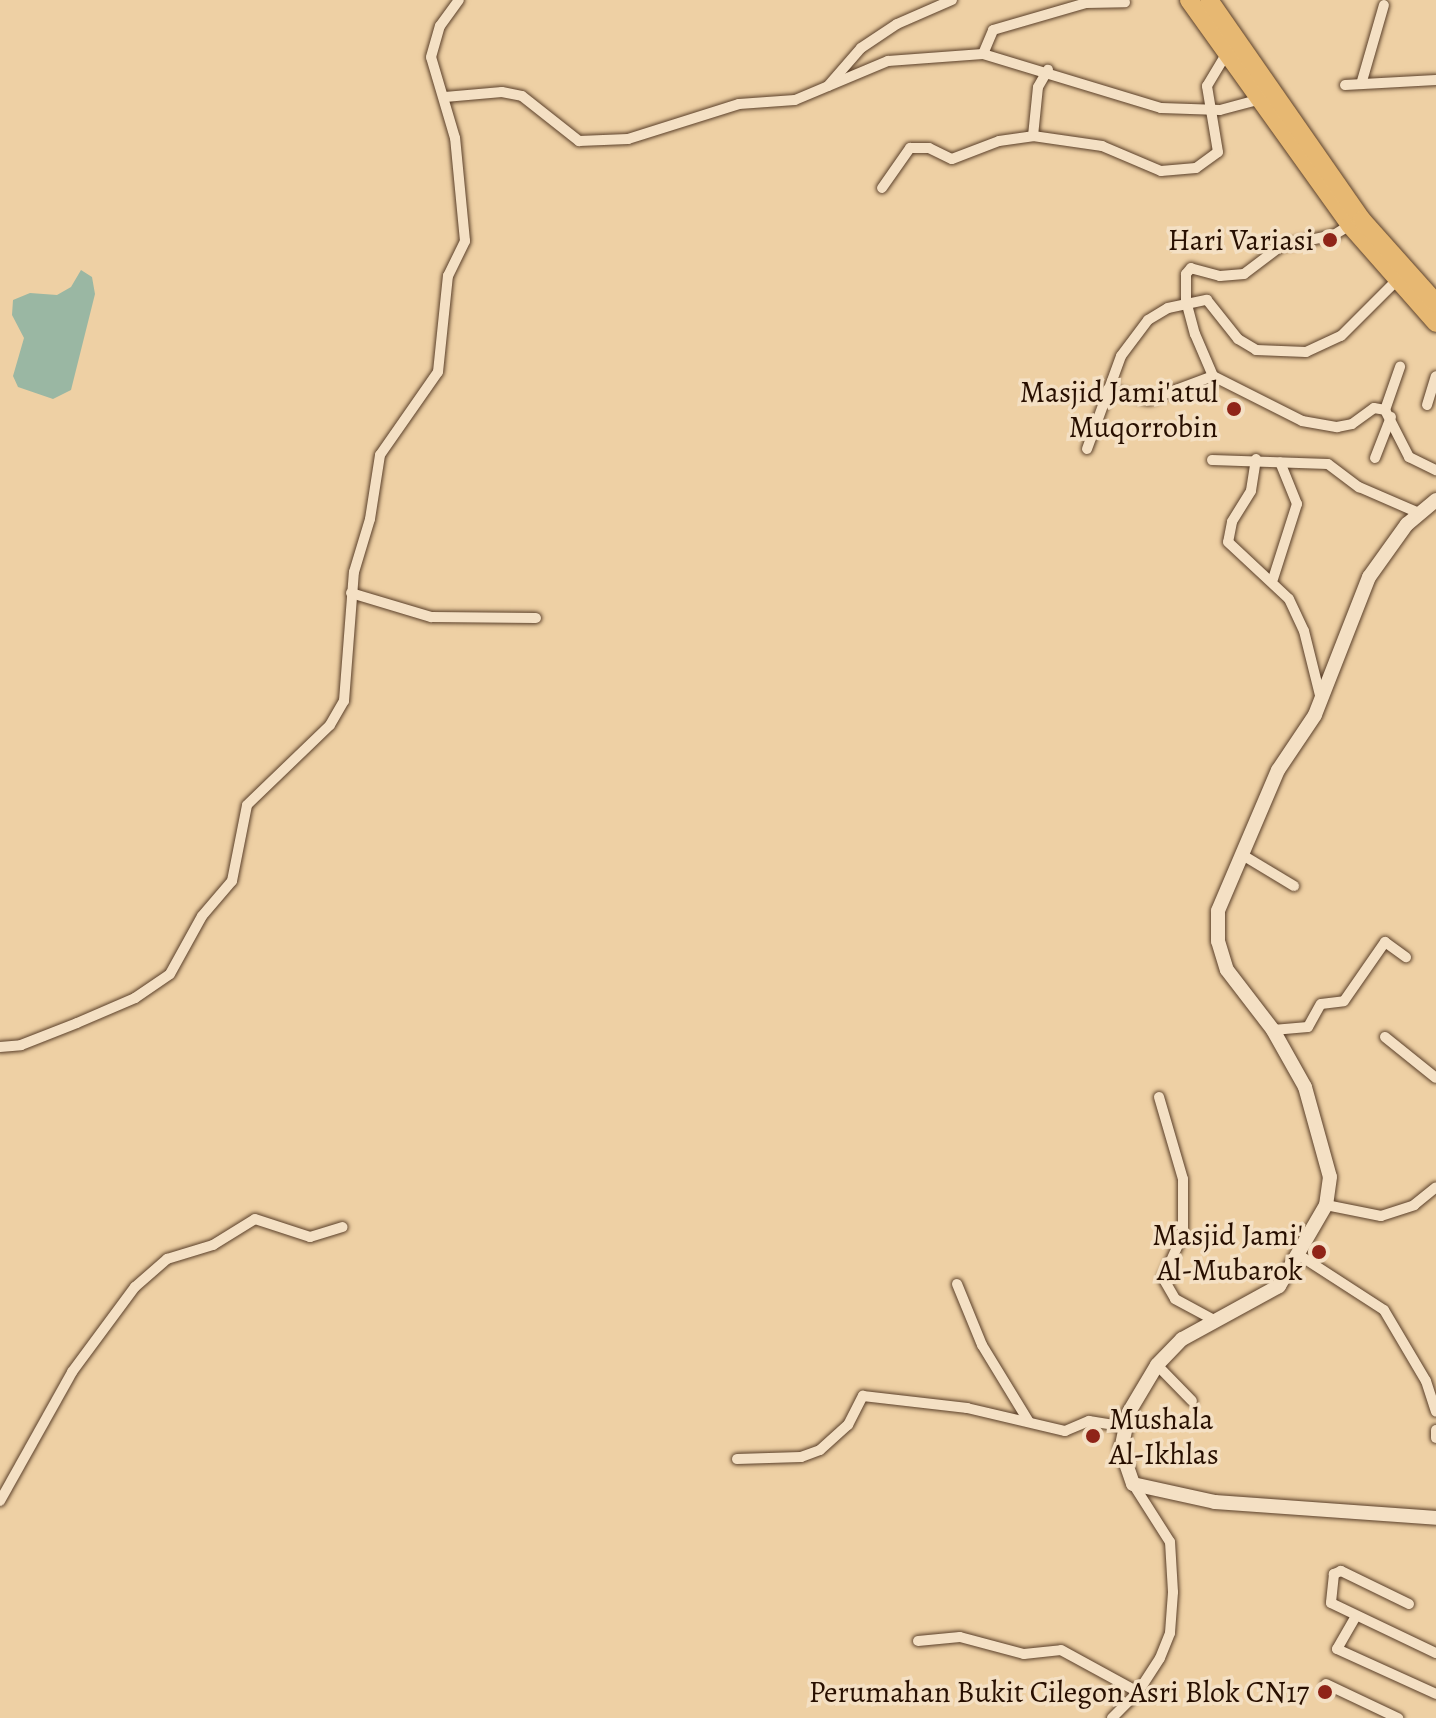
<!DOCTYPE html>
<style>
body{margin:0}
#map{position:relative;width:1436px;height:1718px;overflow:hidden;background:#eed0a4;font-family:Alegreya,serif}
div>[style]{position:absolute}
.water>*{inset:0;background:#9ab7a3}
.roads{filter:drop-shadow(0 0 2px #5a3f29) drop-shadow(0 0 2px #5a3f29)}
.street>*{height:10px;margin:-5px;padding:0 5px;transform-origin:5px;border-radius:5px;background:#f4e0c4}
.secondary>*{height:14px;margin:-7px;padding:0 7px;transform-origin:7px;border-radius:7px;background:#f4e0c4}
.highway>*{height:18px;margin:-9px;padding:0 9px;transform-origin:9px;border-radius:9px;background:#e7b872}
.dots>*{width:22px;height:22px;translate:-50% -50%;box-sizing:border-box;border:4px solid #f4e0c4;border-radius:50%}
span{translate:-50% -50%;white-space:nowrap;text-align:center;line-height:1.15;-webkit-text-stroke:7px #f4e0c4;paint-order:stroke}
.poi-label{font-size:30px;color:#280f00}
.right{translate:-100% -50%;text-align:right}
.left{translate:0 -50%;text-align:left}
</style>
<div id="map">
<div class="water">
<i style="clip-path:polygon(81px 270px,92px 277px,95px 294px,71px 390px,53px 399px,18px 387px,13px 376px,24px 338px,12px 315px,13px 300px,30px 293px,57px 295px,71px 287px)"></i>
</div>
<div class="roads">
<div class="street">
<i style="left:983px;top:54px;width:186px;rotate:16.9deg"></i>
<i style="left:1161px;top:108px;width:59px;rotate:1.9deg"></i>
<i style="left:1220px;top:110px;width:42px;rotate:-15deg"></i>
<i style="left:1362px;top:81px;width:79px;rotate:-73.9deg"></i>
<i style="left:1345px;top:85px;width:91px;rotate:-3.1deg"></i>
<i style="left:828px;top:86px;width:50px;rotate:-49deg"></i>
<i style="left:861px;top:48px;width:43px;rotate:-33.7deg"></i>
<i style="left:897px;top:24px;width:60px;rotate:-23.6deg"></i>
<i style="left:445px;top:97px;width:57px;rotate:-5deg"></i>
<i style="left:502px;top:92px;width:20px;rotate:11deg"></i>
<i style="left:522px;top:96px;width:73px;rotate:38.3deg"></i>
<i style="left:579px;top:141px;width:49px;rotate:-2.3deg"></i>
<i style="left:628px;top:139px;width:116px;rotate:-17.5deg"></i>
<i style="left:739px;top:104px;width:56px;rotate:-4.1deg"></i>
<i style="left:795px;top:100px;width:101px;rotate:-22.8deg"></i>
<i style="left:888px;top:61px;width:95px;rotate:-4.2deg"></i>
<i style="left:983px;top:54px;width:26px;rotate:-67deg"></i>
<i style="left:993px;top:30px;width:97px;rotate:-16.2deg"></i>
<i style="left:1086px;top:3px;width:39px;rotate:-1deg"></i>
<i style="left:1033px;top:136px;width:70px;rotate:8.2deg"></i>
<i style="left:1102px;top:146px;width:64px;rotate:23deg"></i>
<i style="left:1161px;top:171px;width:35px;rotate:-5deg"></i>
<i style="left:1196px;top:168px;width:27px;rotate:-36deg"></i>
<i style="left:1218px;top:152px;width:67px;rotate:-99.5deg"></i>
<i style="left:1207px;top:86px;width:37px;rotate:-59deg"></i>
<i style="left:882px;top:188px;width:49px;rotate:-55deg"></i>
<i style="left:910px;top:148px;width:19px"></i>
<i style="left:929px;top:148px;width:25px;rotate:26deg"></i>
<i style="left:952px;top:159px;width:50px;rotate:-21deg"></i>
<i style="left:999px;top:141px;width:34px;rotate:-8deg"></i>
<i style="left:1033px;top:136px;width:49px;rotate:-84.2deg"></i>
<i style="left:1038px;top:87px;width:20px;rotate:-60deg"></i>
<i style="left:1350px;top:225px;width:19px;rotate:148deg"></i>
<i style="left:1334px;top:235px;width:54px;rotate:168.3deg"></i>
<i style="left:1281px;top:246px;width:46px;rotate:142.9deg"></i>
<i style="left:1244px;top:274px;width:24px;rotate:175deg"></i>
<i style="left:1220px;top:276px;width:30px;rotate:-165deg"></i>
<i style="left:1191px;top:268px;width:8px;rotate:130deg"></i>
<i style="left:1186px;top:274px;width:27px;rotate:90deg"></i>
<i style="left:1186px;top:301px;width:34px;rotate:75deg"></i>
<i style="left:1195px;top:334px;width:46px;rotate:66.8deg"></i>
<i style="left:1213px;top:376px;width:100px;rotate:26.8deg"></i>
<i style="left:1302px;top:421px;width:36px;rotate:10deg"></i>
<i style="left:1337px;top:427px;width:15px;rotate:-11deg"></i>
<i style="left:1352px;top:424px;width:27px;rotate:-36deg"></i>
<i style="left:1374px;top:408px;width:11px;rotate:10deg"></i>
<i style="left:1385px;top:410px;width:53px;rotate:62.9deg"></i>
<i style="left:1409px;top:457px;width:30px;rotate:26deg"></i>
<i style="left:1108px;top:389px;width:42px;rotate:15deg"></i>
<i style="left:1149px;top:400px;width:68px;rotate:-20.6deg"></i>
<i style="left:1427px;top:405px;width:30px;rotate:-73deg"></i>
<i style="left:1385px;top:410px;width:46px;rotate:-70.8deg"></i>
<i style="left:1087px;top:449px;width:99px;rotate:-69.9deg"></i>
<i style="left:1121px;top:356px;width:45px;rotate:-53.1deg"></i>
<i style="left:1148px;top:320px;width:23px;rotate:-31deg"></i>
<i style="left:1168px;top:308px;width:40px;rotate:-12deg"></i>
<i style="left:1207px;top:300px;width:50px;rotate:51.5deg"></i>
<i style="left:1238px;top:339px;width:21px;rotate:31deg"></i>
<i style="left:1256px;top:350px;width:50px;rotate:2.3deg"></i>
<i style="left:1306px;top:352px;width:38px;rotate:-25deg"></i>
<i style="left:1341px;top:336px;width:78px;rotate:-45deg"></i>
<i style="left:1375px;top:458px;width:44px;rotate:-68.7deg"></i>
<i style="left:1256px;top:459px;width:32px;rotate:99deg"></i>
<i style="left:1251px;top:491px;width:36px;rotate:122deg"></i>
<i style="left:1232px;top:522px;width:20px;rotate:101deg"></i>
<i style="left:1228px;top:542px;width:83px;rotate:43.1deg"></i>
<i style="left:1289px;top:599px;width:35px;rotate:65deg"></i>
<i style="left:1304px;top:631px;width:70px;rotate:76deg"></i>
<i style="left:1212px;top:460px;width:116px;rotate:2deg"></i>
<i style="left:1328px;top:464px;width:39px;rotate:37deg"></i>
<i style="left:1359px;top:487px;width:65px;rotate:23.4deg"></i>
<i style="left:1273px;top:579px;width:79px;rotate:-72.3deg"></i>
<i style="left:1297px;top:504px;width:45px;rotate:-112deg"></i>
<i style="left:351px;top:593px;width:84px;rotate:16.7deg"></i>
<i style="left:431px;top:617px;width:105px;rotate:0.5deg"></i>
<i style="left:1241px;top:854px;width:62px;rotate:31.1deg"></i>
<i style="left:1273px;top:1030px;width:35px;rotate:-5deg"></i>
<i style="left:1308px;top:1027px;width:26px;rotate:-61deg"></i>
<i style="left:1321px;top:1004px;width:23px;rotate:-7deg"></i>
<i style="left:1344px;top:1001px;width:72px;rotate:-55.2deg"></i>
<i style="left:1385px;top:942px;width:26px;rotate:36deg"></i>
<i style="left:1385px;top:1037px;width:65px;rotate:38.8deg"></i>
<i style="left:0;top:1047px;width:21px;rotate:-5deg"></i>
<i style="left:21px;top:1045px;width:60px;rotate:-21.4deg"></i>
<i style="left:77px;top:1023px;width:63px;rotate:-23.3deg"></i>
<i style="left:135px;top:998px;width:42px;rotate:-34.4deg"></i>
<i style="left:170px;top:974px;width:66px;rotate:-61.1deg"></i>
<i style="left:202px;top:916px;width:46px;rotate:-49.4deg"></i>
<i style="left:232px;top:881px;width:77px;rotate:-78.8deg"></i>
<i style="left:247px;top:805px;width:115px;rotate:-43.9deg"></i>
<i style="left:330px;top:725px;width:28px;rotate:-60deg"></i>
<i style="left:344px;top:701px;width:129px;rotate:-85.6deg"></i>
<i style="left:354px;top:572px;width:55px;rotate:-73.2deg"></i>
<i style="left:370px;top:519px;width:65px;rotate:-81.1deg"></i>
<i style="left:380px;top:455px;width:101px;rotate:-55.1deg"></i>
<i style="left:438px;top:372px;width:97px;rotate:-84.1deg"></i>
<i style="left:448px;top:276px;width:39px;rotate:-64deg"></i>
<i style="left:465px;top:241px;width:103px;rotate:-95.5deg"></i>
<i style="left:455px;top:138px;width:84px;rotate:-106.5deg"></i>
<i style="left:431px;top:57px;width:32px;rotate:-74deg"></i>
<i style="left:440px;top:26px;width:32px;rotate:-54deg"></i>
<i style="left:1159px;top:1097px;width:85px;rotate:73.7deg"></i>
<i style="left:1183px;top:1179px;width:55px;rotate:90deg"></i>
<i style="left:1183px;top:1234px;width:48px;rotate:114.4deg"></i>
<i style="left:1163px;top:1278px;width:24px;rotate:60deg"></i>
<i style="left:1175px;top:1299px;width:44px;rotate:28.3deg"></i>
<i style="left:1326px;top:1205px;width:56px;rotate:11.3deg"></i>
<i style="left:1381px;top:1216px;width:35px;rotate:-18deg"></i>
<i style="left:1414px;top:1205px;width:28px;rotate:-39deg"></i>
<i style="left:1299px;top:1255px;width:101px;rotate:32.9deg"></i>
<i style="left:1384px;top:1310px;width:82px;rotate:59.4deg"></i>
<i style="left:1426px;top:1381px;width:32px;rotate:72deg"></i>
<i style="left:957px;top:1284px;width:66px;rotate:67.7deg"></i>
<i style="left:982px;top:1345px;width:90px;rotate:58.6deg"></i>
<i style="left:1157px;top:1365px;width:50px;rotate:45.8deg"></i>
<i style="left:1436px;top:1430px;width:8px;rotate:90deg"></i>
<i style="left:737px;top:1459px;width:64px;rotate:-1.8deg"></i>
<i style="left:801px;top:1457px;width:20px;rotate:-20deg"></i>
<i style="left:820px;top:1450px;width:38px;rotate:-42deg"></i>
<i style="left:848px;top:1425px;width:33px;rotate:-63deg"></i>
<i style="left:863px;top:1396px;width:105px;rotate:6.6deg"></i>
<i style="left:967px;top:1408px;width:101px;rotate:13.2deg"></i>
<i style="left:1065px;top:1431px;width:26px;rotate:-23deg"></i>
<i style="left:1089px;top:1421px;width:36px;rotate:9deg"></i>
<i style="left:0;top:1501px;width:148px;rotate:-60.8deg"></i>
<i style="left:72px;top:1372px;width:106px;rotate:-53.5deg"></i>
<i style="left:135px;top:1287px;width:43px;rotate:-41.2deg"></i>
<i style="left:167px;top:1259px;width:48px;rotate:-16.9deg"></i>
<i style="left:213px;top:1245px;width:49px;rotate:-31.8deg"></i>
<i style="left:255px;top:1219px;width:58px;rotate:18.1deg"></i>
<i style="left:310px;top:1237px;width:34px;rotate:-17deg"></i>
<i style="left:1409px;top:1604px;width:76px;rotate:-154.1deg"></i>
<i style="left:1341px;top:1571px;width:8px;rotate:157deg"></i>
<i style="left:1334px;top:1574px;width:29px;rotate:96deg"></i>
<i style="left:1331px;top:1603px;width:116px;rotate:25.5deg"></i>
<i style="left:1356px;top:1616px;width:38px;rotate:120deg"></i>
<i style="left:1337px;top:1649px;width:109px;rotate:24.4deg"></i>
<i style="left:918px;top:1641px;width:42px;rotate:-5.4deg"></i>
<i style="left:960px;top:1637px;width:66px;rotate:14.9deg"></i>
<i style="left:1024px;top:1654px;width:37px;rotate:-6deg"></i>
<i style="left:1061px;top:1650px;width:88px;rotate:28.6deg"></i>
<i style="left:1326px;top:1684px;width:80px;rotate:25.3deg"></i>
<i style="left:1112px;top:1718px;width:37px;rotate:-45deg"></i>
<i style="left:1138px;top:1692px;width:40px;rotate:-57.1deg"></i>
<i style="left:1160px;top:1658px;width:27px;rotate:-68deg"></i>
<i style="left:1170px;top:1633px;width:41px;rotate:-85.8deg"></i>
<i style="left:1173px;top:1592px;width:50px;rotate:-93.4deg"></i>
<i style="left:1170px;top:1542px;width:69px;rotate:-122.5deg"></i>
</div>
<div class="secondary">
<i style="left:1436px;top:500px;width:38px;rotate:140deg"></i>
<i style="left:1407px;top:524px;width:65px;rotate:125.6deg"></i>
<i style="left:1369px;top:577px;width:148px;rotate:111.4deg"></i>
<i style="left:1315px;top:715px;width:66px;rotate:123.9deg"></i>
<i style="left:1278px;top:770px;width:153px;rotate:113.1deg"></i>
<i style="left:1218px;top:911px;width:30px;rotate:90deg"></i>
<i style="left:1218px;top:941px;width:30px;rotate:73deg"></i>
<i style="left:1227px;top:970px;width:76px;rotate:52.5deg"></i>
<i style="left:1273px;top:1030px;width:65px;rotate:60.7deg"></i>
<i style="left:1305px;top:1087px;width:93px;rotate:74.5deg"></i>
<i style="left:1330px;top:1177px;width:28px;rotate:98deg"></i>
<i style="left:1326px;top:1205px;width:94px;rotate:120.1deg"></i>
<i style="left:1279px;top:1286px;width:111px;rotate:151.3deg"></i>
<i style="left:1182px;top:1339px;width:36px;rotate:134deg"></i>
<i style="left:1157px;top:1365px;width:55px;rotate:120.8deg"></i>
<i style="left:1129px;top:1412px;width:38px;rotate:102deg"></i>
<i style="left:1121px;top:1449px;width:37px;rotate:71deg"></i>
<i style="left:1133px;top:1484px;width:84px;rotate:12.4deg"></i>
<i style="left:1215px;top:1502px;width:222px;rotate:4.1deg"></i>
</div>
<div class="highway">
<i style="left:1189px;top:0;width:277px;rotate:54.4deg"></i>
<i style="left:1350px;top:225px;width:130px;rotate:48.7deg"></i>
<i style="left:1209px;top:0;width:268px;rotate:55.2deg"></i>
<i style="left:1362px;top:220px;width:111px;rotate:48.3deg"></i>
</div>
</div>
<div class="dots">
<i style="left:1330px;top:240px;background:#8f2418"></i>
<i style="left:1234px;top:409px;background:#8f2418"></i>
<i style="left:1319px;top:1252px;background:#8f2418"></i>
<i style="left:1093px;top:1436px;background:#8f2418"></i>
<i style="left:1325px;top:1692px;background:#8f2418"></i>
</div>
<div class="poi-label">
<span class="right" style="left:1314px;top:240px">Hari Variasi</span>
<span class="right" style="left:1218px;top:409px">Masjid Jami'atul<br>Muqorrobin</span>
<span class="right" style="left:1303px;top:1252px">Masjid Jami'<br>Al-Mubarok</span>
<span class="left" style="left:1109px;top:1436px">Mushala<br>Al-Ikhlas</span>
<span class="right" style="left:1309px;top:1692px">Perumahan Bukit Cilegon Asri Blok CN17</span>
</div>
</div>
